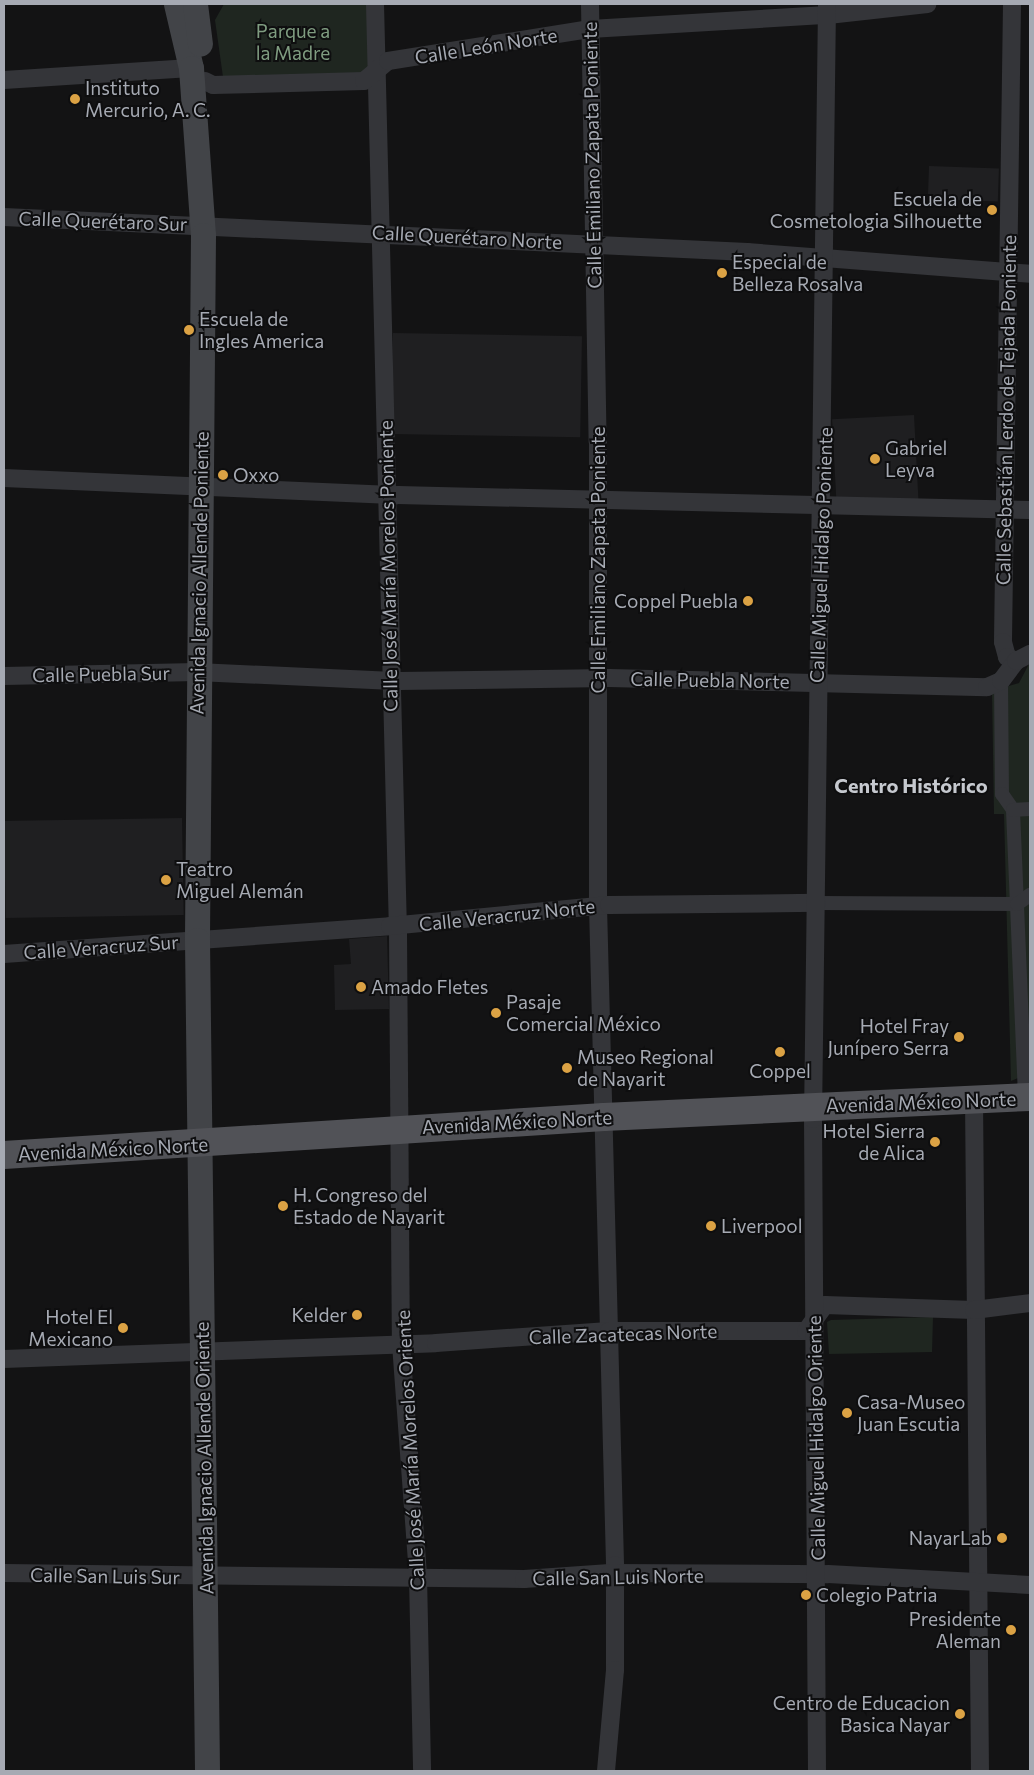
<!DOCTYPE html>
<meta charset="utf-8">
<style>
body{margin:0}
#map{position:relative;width:1034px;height:1775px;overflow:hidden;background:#131314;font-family:Commissioner,sans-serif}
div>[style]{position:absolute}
.built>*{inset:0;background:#1f1f21;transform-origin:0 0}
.green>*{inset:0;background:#1f2620}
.pedestrian>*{height:14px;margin:-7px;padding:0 7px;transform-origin:7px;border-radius:7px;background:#343539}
.minor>*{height:18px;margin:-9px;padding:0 9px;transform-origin:9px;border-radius:9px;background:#343539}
.secondary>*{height:25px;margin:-12.5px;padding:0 12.5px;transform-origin:12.5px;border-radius:12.5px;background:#424448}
.primary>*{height:28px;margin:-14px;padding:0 14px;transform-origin:14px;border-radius:14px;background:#515257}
.dots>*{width:14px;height:14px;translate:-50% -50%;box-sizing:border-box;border:2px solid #0e0e0f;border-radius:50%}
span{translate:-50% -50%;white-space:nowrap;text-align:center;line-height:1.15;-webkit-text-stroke:4px #0e0e0f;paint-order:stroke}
.park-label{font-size:19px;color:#7f9c80}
.street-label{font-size:19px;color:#a6aab3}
.poi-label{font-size:19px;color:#a6aab3}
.left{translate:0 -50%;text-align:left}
.right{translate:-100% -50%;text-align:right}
.neighbourhood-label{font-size:20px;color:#c6c9cf;font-weight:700}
.frame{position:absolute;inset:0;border:5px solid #a6aab3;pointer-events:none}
</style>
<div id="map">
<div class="built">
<i style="left:929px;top:166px;width:70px;height:33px;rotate:2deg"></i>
<i style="left:393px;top:333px;width:189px;height:101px;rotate:1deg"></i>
<i style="left:914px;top:415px;width:86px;height:82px;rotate:87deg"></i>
<i style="left:182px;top:818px;width:97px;height:178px;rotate:89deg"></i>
<i style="clip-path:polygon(387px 936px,389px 1009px,335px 1010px,334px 965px,351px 964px,349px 939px)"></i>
</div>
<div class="green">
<i style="clip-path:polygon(224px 4px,368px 4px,370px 62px,365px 75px,223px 77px,215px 20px)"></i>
<i style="clip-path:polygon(1030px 662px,1030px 1073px,1011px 1081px,1004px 814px,994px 814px,992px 691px,1019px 683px)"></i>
<i style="clip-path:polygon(933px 1317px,932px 1352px,829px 1354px,827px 1322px,831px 1320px)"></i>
</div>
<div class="pedestrian">
<i style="left:1001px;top:681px;width:113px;rotate:89.5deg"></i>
<i style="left:1002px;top:794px;width:19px;rotate:55deg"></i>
<i style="left:1013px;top:810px;width:288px;rotate:87.6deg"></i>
<i style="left:1013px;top:810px;width:17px;rotate:-3deg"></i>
<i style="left:817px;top:903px;width:200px;rotate:0.3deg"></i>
<i style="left:1017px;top:904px;width:16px;rotate:-35deg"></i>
</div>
<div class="minor">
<i style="left:375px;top:4px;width:928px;rotate:88.58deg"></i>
<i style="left:398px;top:932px;width:412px;rotate:89.6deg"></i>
<i style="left:401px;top:1344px;width:233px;rotate:85.8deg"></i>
<i style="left:418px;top:1576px;width:195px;rotate:88.8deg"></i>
<i style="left:590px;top:4px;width:438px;rotate:89deg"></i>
<i style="left:598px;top:442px;width:464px;rotate:90deg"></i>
<i style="left:598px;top:906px;width:659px;rotate:88.52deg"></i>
<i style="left:615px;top:1565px;width:105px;rotate:90deg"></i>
<i style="left:615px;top:1670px;width:101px;rotate:95.1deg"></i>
<i style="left:1012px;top:4px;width:638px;rotate:90.81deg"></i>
<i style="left:1003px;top:642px;width:16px;rotate:75deg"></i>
<i style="left:1007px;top:657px;width:10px;rotate:24deg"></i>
<i style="left:4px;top:80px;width:187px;rotate:-3.7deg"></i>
<i style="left:205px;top:81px;width:9px;rotate:27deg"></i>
<i style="left:213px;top:85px;width:151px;rotate:-1.5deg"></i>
<i style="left:364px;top:81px;width:31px;rotate:-40deg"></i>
<i style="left:388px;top:61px;width:205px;rotate:-9deg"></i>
<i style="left:590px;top:29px;width:238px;rotate:-3.4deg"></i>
<i style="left:828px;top:15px;width:100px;rotate:-6.3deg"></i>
<i style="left:4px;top:217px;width:744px;rotate:2.7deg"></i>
<i style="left:747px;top:252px;width:284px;rotate:4.4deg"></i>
<i style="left:4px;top:478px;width:394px;rotate:2.5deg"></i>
<i style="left:398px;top:495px;width:632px;rotate:1.36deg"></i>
<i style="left:4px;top:676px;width:193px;rotate:-1.2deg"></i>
<i style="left:197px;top:672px;width:202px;rotate:2.6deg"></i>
<i style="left:399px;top:681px;width:210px;rotate:-0.8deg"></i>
<i style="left:609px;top:678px;width:378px;rotate:1.4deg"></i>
<i style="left:987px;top:687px;width:15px;rotate:-23deg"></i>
<i style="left:1001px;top:681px;width:25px;rotate:-53deg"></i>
<i style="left:1016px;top:661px;width:16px;rotate:-27deg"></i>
<i style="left:4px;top:954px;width:387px;rotate:-4.1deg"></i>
<i style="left:390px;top:926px;width:220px;rotate:-5.5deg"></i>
<i style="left:609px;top:905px;width:208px;rotate:-0.6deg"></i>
<i style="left:974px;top:1098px;width:673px;rotate:89.49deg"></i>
<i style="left:4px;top:1359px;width:432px;rotate:-2.1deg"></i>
<i style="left:436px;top:1343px;width:173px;rotate:-4deg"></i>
<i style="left:609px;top:1331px;width:197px"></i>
<i style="left:806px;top:1331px;width:32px;rotate:-54deg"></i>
<i style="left:825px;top:1305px;width:149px;rotate:1.9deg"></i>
<i style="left:974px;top:1310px;width:56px;rotate:-7.1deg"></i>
<i style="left:4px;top:1573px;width:520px;rotate:0.66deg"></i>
<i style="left:524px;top:1579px;width:86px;rotate:-4deg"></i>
<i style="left:610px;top:1573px;width:218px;rotate:0.3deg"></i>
<i style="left:828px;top:1574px;width:202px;rotate:3.1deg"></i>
<i style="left:817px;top:1771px;width:652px;rotate:-90.35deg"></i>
<i style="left:813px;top:1119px;width:1115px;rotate:-89.28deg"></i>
</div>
<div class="secondary">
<i style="left:176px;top:4px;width:66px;rotate:76.8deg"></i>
<i style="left:191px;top:68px;width:167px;rotate:85.9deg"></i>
<i style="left:203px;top:235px;width:705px;rotate:90.49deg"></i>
<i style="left:197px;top:940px;width:831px;rotate:89.31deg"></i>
<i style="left:195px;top:4px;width:40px;rotate:82.9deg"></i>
</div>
<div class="primary">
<i style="left:4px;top:1155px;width:601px;rotate:-3.62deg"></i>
<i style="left:604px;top:1117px;width:426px;rotate:-2.7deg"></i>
</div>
<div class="dots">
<i style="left:75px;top:99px;background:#dba244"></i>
<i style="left:992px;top:210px;background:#dba244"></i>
<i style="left:722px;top:273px;background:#dba244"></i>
<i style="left:189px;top:330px;background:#dba244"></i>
<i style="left:875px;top:459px;background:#dba244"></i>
<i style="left:223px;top:475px;background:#dba244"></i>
<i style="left:748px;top:601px;background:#dba244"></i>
<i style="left:166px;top:880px;background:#dba244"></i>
<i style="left:361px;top:987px;background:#dba244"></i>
<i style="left:496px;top:1013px;background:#dba244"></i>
<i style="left:959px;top:1037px;background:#dba244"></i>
<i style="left:780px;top:1052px;background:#dba244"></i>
<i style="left:567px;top:1068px;background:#dba244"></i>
<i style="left:935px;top:1142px;background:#dba244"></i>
<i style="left:283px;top:1206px;background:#dba244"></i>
<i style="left:711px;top:1226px;background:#dba244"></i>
<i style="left:357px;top:1315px;background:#dba244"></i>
<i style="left:123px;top:1328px;background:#dba244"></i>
<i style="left:847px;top:1413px;background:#dba244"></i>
<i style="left:1002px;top:1538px;background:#dba244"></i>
<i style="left:806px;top:1595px;background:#dba244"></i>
<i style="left:1011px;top:1630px;background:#dba244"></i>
<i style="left:960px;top:1714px;background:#dba244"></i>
</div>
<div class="park-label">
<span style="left:293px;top:42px">Parque a<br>la Madre</span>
</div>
<div class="street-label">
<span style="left:486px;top:46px;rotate:-9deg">Calle León Norte</span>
<span style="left:592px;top:155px;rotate:-91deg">Calle Emiliano Zapata Poniente</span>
<span style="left:103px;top:221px;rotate:2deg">Calle Querétaro Sur</span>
<span style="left:467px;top:237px;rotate:3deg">Calle Querétaro Norte</span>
<span style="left:1006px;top:410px;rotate:-89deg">Calle Sebastián Lerdo de Tejada Poniente</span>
<span style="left:821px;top:555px;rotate:-88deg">Calle Miguel Hidalgo Poniente</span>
<span style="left:598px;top:560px;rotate:-90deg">Calle Emiliano Zapata Poniente</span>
<span style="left:388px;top:566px;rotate:-91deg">Calle José María Morelos Poniente</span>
<span style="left:199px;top:573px;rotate:-89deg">Avenida Ignacio Allende Poniente</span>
<span style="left:101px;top:674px;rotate:-1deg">Calle Puebla Sur</span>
<span style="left:710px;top:680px;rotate:1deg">Calle Puebla Norte</span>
<span style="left:507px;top:915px;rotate:-6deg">Calle Veracruz Norte</span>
<span style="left:101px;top:947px;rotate:-4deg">Calle Veracruz Sur</span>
<span style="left:921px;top:1102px;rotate:-2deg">Avenida México Norte</span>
<span style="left:517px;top:1122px;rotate:-3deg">Avenida México Norte</span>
<span style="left:113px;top:1149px;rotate:-3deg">Avenida México Norte</span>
<span style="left:623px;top:1334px;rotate:-2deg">Calle Zacatecas Norte</span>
<span style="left:816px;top:1438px;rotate:-91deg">Calle Miguel Hidalgo Oriente</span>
<span style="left:410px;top:1450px;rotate:-93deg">Calle José María Morelos Oriente</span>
<span style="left:204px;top:1458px;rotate:-91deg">Avenida Ignacio Allende Oriente</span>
<span style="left:105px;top:1576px;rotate:1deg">Calle San Luis Sur</span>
<span style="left:618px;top:1577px;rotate:-1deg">Calle San Luis Norte</span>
</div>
<div class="poi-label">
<span class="left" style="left:85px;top:99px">Instituto<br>Mercurio, A. C.</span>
<span class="right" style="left:982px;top:210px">Escuela de<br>Cosmetologia Silhouette</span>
<span class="left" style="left:732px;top:273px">Especial de<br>Belleza Rosalva</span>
<span class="left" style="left:199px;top:330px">Escuela de<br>Ingles America</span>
<span class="left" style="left:885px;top:459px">Gabriel<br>Leyva</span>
<span class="left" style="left:233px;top:475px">Oxxo</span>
<span class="right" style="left:738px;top:601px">Coppel Puebla</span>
<span class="left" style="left:176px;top:880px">Teatro<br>Miguel Alemán</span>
<span class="left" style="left:371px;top:987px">Amado Fletes</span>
<span class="left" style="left:506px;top:1013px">Pasaje<br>Comercial México</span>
<span class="right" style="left:949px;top:1037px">Hotel Fray<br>Junípero Serra</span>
<span class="left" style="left:577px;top:1068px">Museo Regional<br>de Nayarit</span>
<span style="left:780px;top:1071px">Coppel</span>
<span class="right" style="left:925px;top:1142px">Hotel Sierra<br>de Alica</span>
<span class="left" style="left:293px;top:1206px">H. Congreso del<br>Estado de Nayarit</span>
<span class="left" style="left:721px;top:1226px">Liverpool</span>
<span class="right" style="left:347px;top:1315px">Kelder</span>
<span class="right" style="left:113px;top:1328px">Hotel El<br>Mexicano</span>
<span class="left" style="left:857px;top:1413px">Casa-Museo<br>Juan Escutia</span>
<span class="right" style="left:992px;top:1538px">NayarLab</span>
<span class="left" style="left:816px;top:1595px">Colegio Patria</span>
<span class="right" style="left:1001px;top:1630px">Presidente<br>Aleman</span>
<span class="right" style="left:950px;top:1714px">Centro de Educacion<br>Basica Nayar</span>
</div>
<div class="neighbourhood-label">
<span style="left:911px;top:785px">Centro Histórico</span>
</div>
<div class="frame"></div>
</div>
